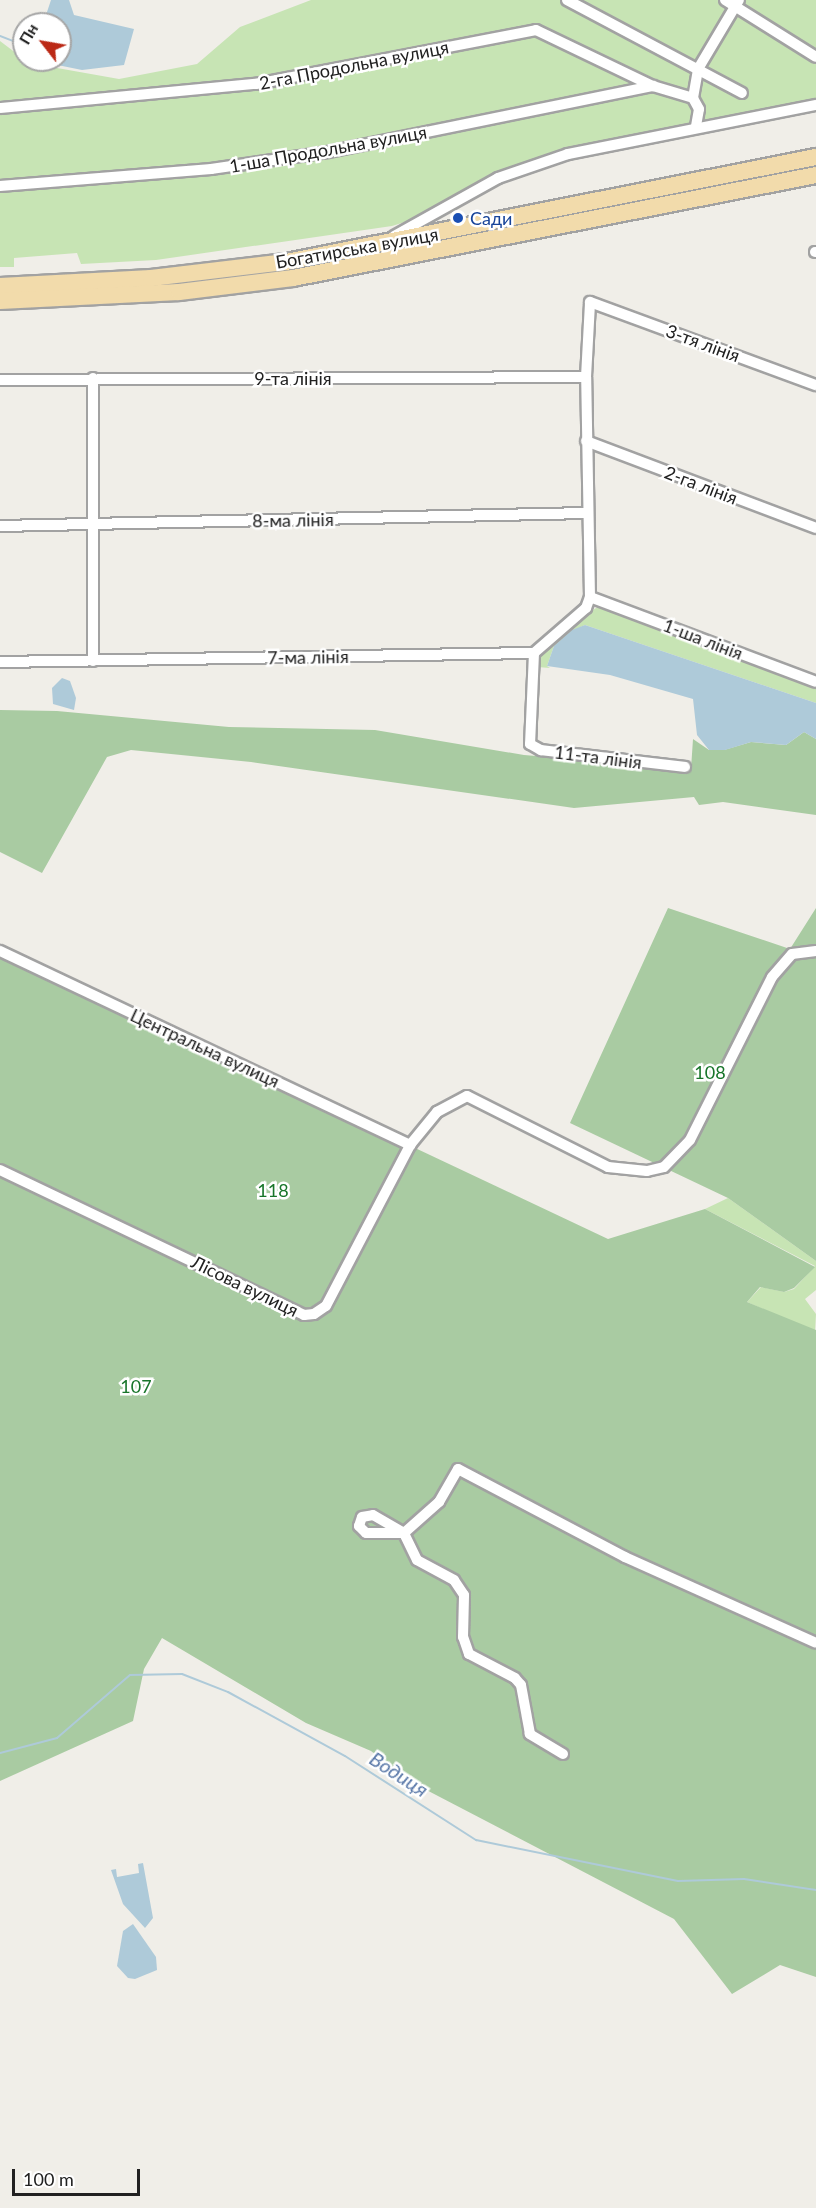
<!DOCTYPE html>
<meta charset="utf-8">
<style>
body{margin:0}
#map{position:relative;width:816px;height:2208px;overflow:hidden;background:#f0eee8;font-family:Lato,sans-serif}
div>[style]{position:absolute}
.grass>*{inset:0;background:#c7e4b4}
.forest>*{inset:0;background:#a9cba2}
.water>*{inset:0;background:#aecad9}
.stream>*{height:2px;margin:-1px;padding:0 1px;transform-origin:1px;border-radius:1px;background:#aecad9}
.roads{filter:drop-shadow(2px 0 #a2a2a2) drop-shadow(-2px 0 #a2a2a2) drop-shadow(0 2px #a2a2a2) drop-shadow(0 -2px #a2a2a2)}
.minor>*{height:10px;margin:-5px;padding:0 5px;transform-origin:5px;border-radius:5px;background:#fff}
.primary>*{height:16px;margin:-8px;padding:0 8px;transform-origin:8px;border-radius:8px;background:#f2dbab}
.dots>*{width:16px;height:16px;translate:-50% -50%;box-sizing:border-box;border:3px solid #fff;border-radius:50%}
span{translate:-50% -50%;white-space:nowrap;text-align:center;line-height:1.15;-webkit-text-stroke:5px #fff;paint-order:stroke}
.street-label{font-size:18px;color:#212121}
.transit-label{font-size:18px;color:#164399}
.left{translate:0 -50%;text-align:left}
.park-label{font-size:18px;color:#18752a}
.water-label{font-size:20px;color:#5776a7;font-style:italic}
.north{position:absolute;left:12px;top:12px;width:60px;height:60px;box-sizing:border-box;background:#fff;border:2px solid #a6a6a6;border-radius:50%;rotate:301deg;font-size:16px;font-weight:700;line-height:24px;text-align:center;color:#212121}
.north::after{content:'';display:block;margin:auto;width:21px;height:27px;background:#bb2916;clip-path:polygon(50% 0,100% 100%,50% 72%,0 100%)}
.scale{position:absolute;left:12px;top:2169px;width:128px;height:27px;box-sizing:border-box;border:3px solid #212121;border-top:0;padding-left:8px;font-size:18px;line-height:21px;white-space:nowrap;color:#212121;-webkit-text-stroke:4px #fff;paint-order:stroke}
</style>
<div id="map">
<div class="grass">
<i style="clip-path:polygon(311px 0,816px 0,816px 100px,557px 152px,508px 171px,421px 217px,392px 226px,156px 260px,81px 264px,77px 253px,14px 258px,14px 267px,0 267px,0 41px,29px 63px,119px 79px,197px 64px,240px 27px)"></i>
<i style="clip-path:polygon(602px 604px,816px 685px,816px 703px,585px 625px,572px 631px,554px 646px,547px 666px,550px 668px,537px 667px,538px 656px,553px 637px)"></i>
<i style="clip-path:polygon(728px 1198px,816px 1261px,816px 1290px,805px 1299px,816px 1314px,815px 1332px,747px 1302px,761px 1287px,784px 1292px,794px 1289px,815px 1266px,705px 1209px)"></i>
</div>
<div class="forest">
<i style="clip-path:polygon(0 710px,57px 711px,229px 727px,375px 730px,524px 755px,691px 769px,693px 739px,709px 750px,724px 750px,751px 742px,786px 745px,804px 732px,816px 739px,816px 815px,723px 802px,699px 805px,694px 797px,574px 808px,251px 762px,131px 750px,107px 757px,42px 873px,0 852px)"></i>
<i style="clip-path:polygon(668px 908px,790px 949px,816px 908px,816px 1261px,728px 1198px,570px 1123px)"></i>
<i style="clip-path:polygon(0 957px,19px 961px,608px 1239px,705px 1209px,815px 1267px,794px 1288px,784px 1292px,760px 1287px,747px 1302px,816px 1330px,816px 1977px,780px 1965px,732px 1994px,674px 1919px,413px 1783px,371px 1751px,306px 1723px,162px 1638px,144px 1669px,133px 1721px,0 1781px)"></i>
</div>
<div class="water">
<i style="clip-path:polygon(51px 0,69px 0,74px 15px,134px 29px,124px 65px,82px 70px,33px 60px,60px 60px,60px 24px,43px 24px)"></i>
<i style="clip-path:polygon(585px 625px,816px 703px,816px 739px,804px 732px,786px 745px,751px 742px,725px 750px,709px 750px,697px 735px,693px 699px,610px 675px,547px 666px,554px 646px,572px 630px)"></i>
<i style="clip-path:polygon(62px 678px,70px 681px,76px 698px,74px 710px,53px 704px,52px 688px)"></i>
<i style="clip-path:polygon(143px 1863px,153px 1918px,145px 1928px,123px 1904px,111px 1870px,116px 1869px,117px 1877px,139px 1873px,138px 1864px)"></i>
<i style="clip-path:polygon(133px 1924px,156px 1957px,157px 1970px,135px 1979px,128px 1978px,117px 1966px,123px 1931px)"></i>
</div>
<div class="stream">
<i style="left:0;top:36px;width:26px;rotate:21deg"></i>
<i style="left:0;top:1753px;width:59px;rotate:-14.7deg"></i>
<i style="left:57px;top:1738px;width:96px;rotate:-40.8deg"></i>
<i style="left:130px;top:1675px;width:52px;rotate:-1.1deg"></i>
<i style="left:182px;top:1674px;width:49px;rotate:21.4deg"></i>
<i style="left:228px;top:1692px;width:133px;rotate:28.7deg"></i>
<i style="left:345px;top:1756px;width:156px;rotate:32.7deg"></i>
<i style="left:476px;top:1840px;width:206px;rotate:11.5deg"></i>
<i style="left:678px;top:1881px;width:66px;rotate:-1.7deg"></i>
<i style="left:744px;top:1879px;width:73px;rotate:8.7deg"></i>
</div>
<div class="roads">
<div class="minor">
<i style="left:567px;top:0;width:198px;rotate:28deg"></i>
<i style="left:725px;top:0;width:107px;rotate:32.1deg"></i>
<i style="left:0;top:108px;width:257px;rotate:-5.4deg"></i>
<i style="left:256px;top:84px;width:285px;rotate:-10.9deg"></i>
<i style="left:536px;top:30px;width:130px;rotate:25.6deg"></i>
<i style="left:653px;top:86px;width:42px;rotate:16.7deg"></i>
<i style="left:696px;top:126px;width:17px;rotate:-80deg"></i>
<i style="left:699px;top:109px;width:13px;rotate:-119deg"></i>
<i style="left:693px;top:98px;width:29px;rotate:-80deg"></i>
<i style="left:698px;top:69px;width:80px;rotate:-59.3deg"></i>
<i style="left:0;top:186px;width:212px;rotate:-4.6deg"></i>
<i style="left:211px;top:169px;width:118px;rotate:-8.3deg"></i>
<i style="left:328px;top:152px;width:332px;rotate:-11.5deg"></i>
<i style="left:394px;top:236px;width:119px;rotate:-29.1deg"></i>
<i style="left:498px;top:178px;width:74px;rotate:-18.9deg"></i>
<i style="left:568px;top:154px;width:253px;rotate:-11.2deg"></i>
<i style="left:815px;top:252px;width:1px"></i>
<i style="left:93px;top:378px;width:283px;rotate:90deg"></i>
<i style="left:0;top:380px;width:586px;rotate:-0.29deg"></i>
<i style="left:586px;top:441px;width:246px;rotate:20.7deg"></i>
<i style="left:0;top:526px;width:587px;rotate:-1.27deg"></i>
<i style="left:590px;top:597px;width:241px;rotate:20.6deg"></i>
<i style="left:534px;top:653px;width:91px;rotate:92.5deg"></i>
<i style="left:530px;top:744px;width:13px;rotate:29deg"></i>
<i style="left:541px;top:750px;width:145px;rotate:6.7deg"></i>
<i style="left:0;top:662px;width:534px;rotate:-0.97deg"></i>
<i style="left:534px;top:653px;width:69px;rotate:-40.9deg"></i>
<i style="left:586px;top:608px;width:12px;rotate:-70deg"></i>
<i style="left:590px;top:597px;width:220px;rotate:-91deg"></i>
<i style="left:586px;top:377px;width:75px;rotate:-86.9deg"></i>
<i style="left:590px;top:302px;width:241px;rotate:20.2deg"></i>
<i style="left:0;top:951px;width:454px;rotate:25.3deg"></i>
<i style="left:0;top:1170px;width:337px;rotate:25.5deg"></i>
<i style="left:304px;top:1315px;width:10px;rotate:-6deg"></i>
<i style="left:314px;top:1314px;width:14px;rotate:-34deg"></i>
<i style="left:326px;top:1306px;width:182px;rotate:-62.4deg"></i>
<i style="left:410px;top:1145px;width:43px;rotate:-50.7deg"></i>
<i style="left:437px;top:1112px;width:34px;rotate:-28deg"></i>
<i style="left:467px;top:1096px;width:158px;rotate:26.7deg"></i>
<i style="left:608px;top:1167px;width:39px;rotate:6deg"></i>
<i style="left:647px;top:1171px;width:17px;rotate:-13deg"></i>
<i style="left:664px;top:1167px;width:37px;rotate:-46deg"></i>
<i style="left:690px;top:1140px;width:182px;rotate:-63.3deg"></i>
<i style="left:772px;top:977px;width:30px;rotate:-49deg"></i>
<i style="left:792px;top:954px;width:24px;rotate:-7deg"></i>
<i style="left:563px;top:1754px;width:39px;rotate:-149deg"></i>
<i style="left:530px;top:1734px;width:50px;rotate:-100.4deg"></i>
<i style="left:521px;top:1685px;width:9px;rotate:-131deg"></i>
<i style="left:515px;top:1678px;width:52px;rotate:-152.4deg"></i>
<i style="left:469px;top:1654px;width:18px;rotate:-109deg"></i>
<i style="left:463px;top:1637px;width:42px;rotate:-88.6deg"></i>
<i style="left:464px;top:1595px;width:18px;rotate:-124deg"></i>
<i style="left:454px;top:1580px;width:42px;rotate:-151.6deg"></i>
<i style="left:417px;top:1560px;width:30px;rotate:-116deg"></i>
<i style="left:404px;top:1533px;width:38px;rotate:180deg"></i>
<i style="left:366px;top:1533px;width:10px;rotate:-135deg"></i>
<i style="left:359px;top:1526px;width:9px;rotate:-72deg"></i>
<i style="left:362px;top:1517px;width:11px;rotate:-10deg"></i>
<i style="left:373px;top:1515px;width:36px;rotate:30deg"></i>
<i style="left:404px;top:1533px;width:47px;rotate:-41.5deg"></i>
<i style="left:439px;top:1502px;width:38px;rotate:-60deg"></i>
<i style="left:458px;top:1469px;width:189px;rotate:27.8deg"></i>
<i style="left:625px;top:1557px;width:209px;rotate:24.2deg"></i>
</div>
<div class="primary">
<i style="left:0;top:286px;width:151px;rotate:-3deg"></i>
<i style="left:151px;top:278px;width:136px;rotate:-6.8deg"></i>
<i style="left:286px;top:262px;width:540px;rotate:-11.21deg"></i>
<i style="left:0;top:301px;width:179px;rotate:-2.9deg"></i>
<i style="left:179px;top:292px;width:115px;rotate:-7deg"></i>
<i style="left:293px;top:278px;width:533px;rotate:-11.14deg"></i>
</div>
</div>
<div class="dots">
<i style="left:458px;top:218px;background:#1a4fb4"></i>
</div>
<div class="street-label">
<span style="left:354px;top:65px;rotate:-11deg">2-га Продольна вулиця</span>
<span style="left:328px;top:149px;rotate:-10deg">1-ша Продольна вулиця</span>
<span style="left:357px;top:248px;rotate:-10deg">Богатирська вулиця</span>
<span style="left:703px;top:343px;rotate:20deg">3-тя лінія</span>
<span style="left:293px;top:378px">9-та лінія</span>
<span style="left:701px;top:485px;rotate:21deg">2-га лінія</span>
<span style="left:293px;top:520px;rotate:-1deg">8-ма лінія</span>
<span style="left:703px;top:639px;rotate:21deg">1-ша лінія</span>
<span style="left:308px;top:657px;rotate:-1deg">7-ма лінія</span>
<span style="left:598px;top:757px;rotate:7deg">11-та лінія</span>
<span style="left:205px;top:1048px;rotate:25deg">Центральна вулиця</span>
<span style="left:245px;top:1286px;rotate:26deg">Лісова вулиця</span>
</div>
<div class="transit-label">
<span class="left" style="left:470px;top:218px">Сади</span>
</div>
<div class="park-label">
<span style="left:710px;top:1072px">108</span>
<span style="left:273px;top:1190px">118</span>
<span style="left:136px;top:1386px">107</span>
</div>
<div class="water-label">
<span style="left:399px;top:1774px;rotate:33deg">Водиця</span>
</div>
<div class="north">Пн</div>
<div class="scale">100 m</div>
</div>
